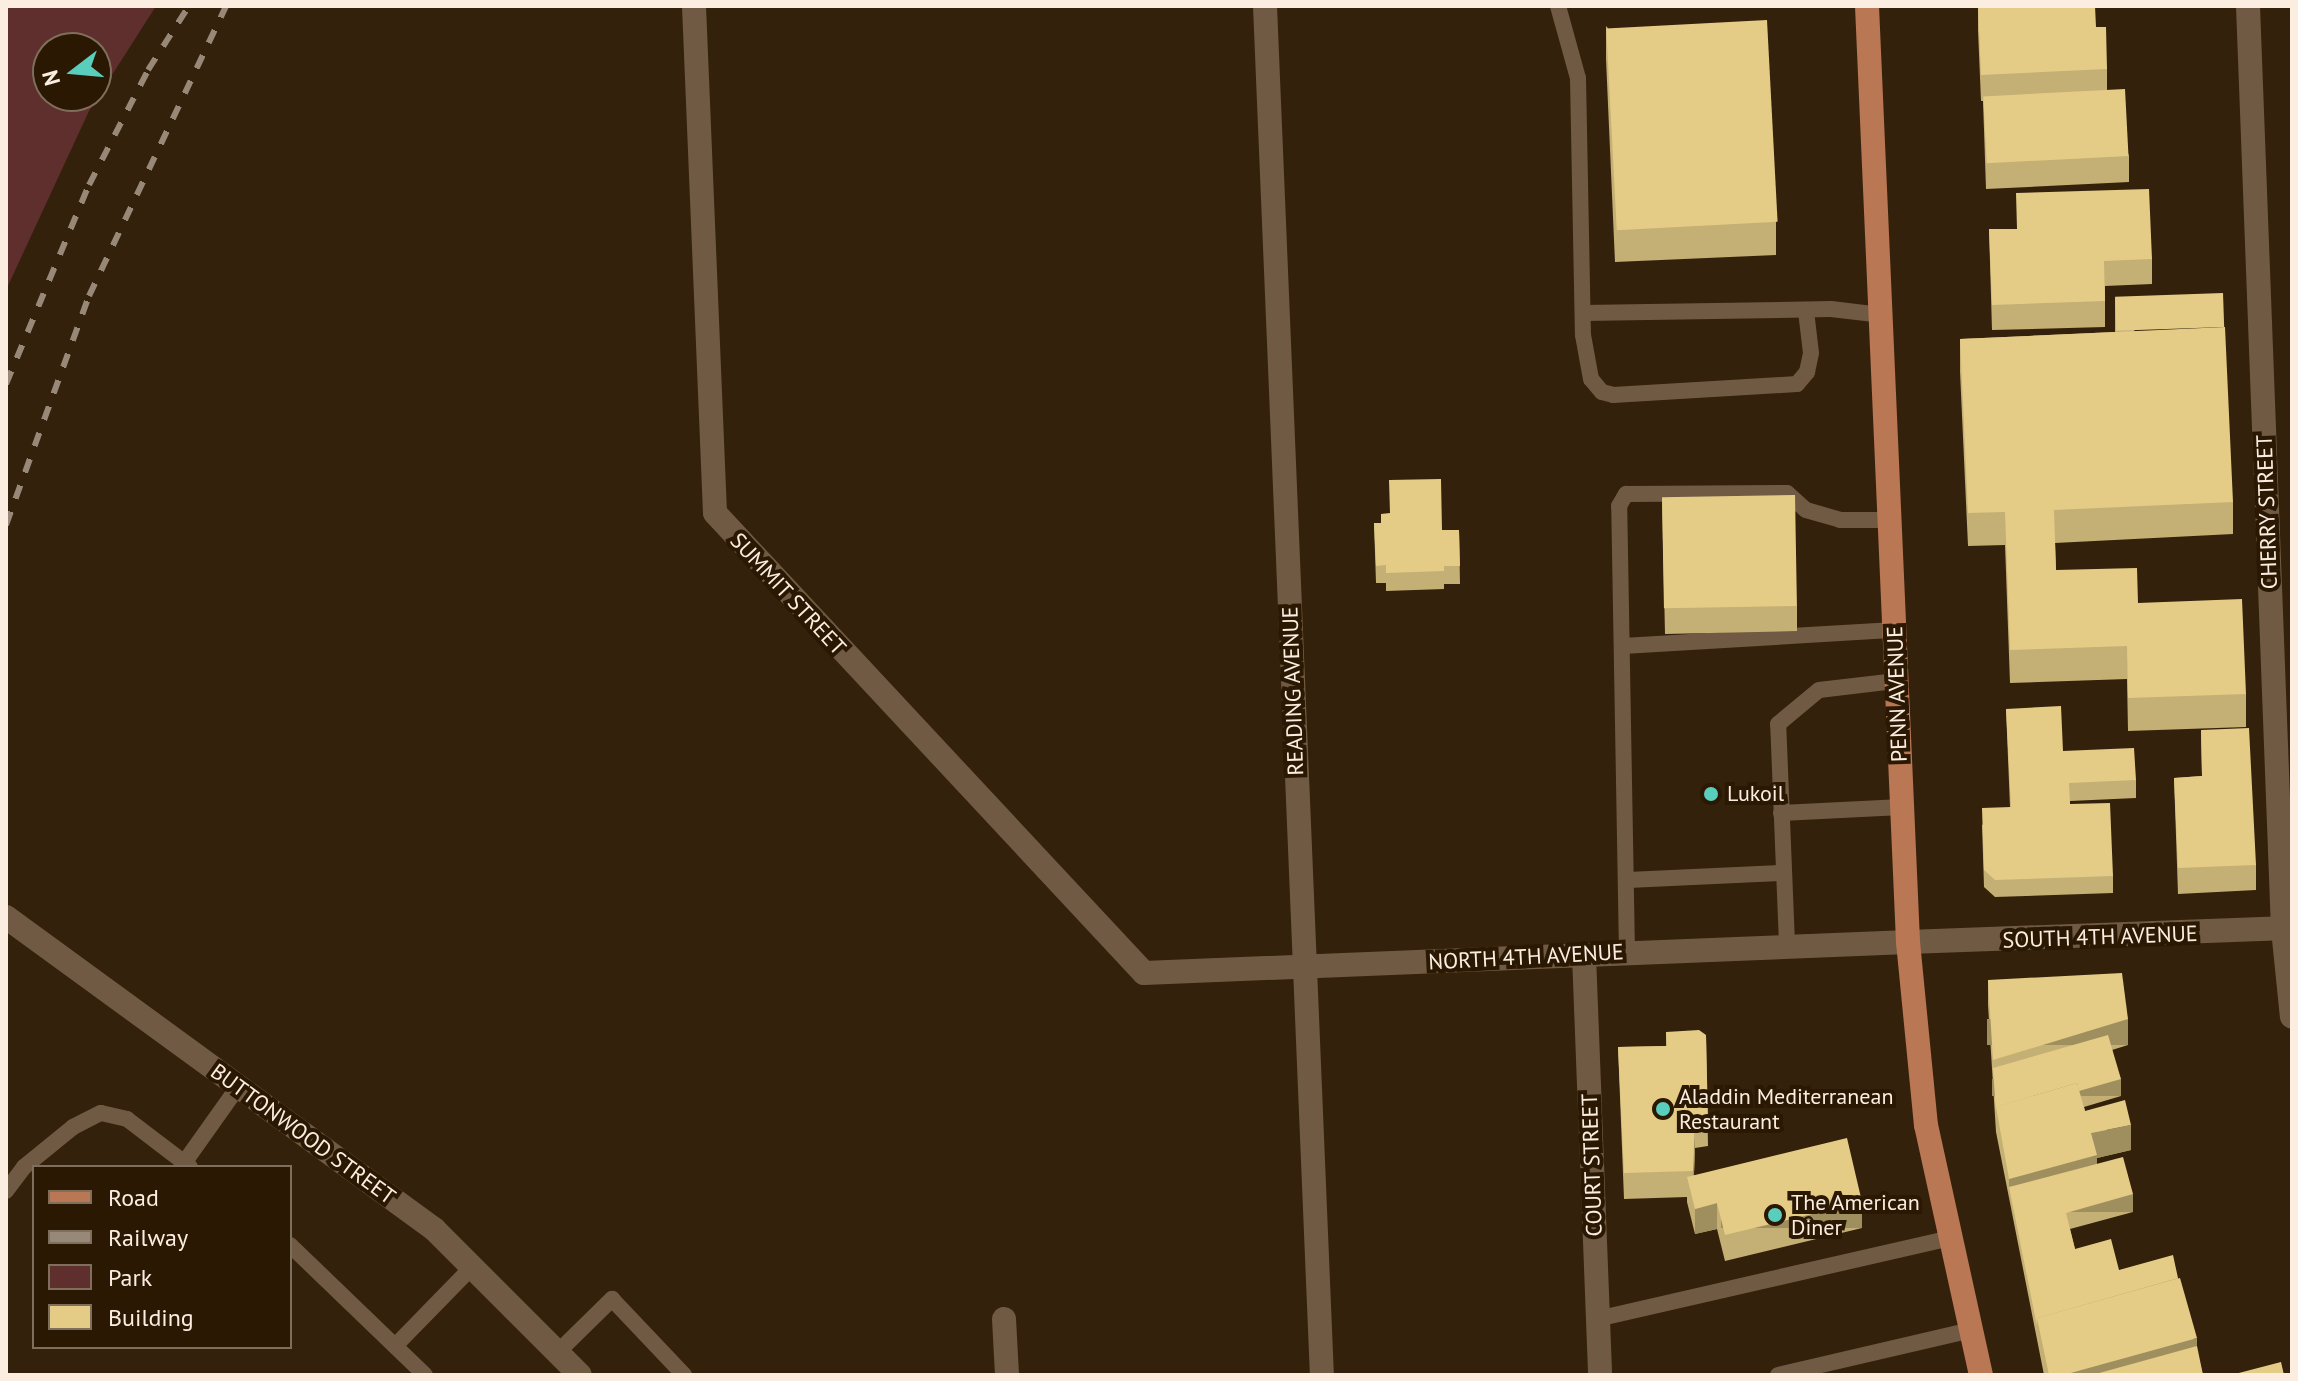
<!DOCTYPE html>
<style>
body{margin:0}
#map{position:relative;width:2298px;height:1381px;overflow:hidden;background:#34210b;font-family:"PT Sans",sans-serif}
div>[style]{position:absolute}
.green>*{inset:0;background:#5f2f2e}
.lane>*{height:16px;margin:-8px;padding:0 8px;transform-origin:8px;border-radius:8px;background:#705a43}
.street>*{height:24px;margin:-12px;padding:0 12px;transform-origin:12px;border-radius:12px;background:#705a43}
.secondary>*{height:24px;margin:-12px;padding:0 12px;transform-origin:12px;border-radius:12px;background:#705a43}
.primary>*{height:24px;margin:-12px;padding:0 12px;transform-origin:12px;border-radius:12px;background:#b97754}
.rail>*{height:6px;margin-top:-3px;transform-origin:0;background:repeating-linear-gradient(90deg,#988877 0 14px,transparent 0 28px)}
.wall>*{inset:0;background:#c4af74}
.shaded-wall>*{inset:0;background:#a08f5e;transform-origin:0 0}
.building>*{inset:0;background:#e4cc87;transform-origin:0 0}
.dots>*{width:22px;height:22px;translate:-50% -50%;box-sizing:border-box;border:4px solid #2a1803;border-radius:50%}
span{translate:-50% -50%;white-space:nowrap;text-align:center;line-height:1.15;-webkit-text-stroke:8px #2a1803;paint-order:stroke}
.street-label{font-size:22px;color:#fbeee1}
.poi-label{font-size:22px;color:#fbeee1}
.left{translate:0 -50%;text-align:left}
.frame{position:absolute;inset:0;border:8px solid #fbeee1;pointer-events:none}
.legend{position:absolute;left:32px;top:1165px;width:260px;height:184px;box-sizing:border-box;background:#2a1803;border:2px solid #7e6e5c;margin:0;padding:10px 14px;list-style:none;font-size:24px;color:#fbeee1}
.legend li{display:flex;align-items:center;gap:16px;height:40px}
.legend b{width:40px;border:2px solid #7e6e5c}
.north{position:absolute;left:32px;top:32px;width:80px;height:80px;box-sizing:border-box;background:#2a1803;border:2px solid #7e6e5c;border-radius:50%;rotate:254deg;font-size:22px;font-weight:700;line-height:32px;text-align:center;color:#fbeee1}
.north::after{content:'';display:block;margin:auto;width:28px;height:36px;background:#5acebd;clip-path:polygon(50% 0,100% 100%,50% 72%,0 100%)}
</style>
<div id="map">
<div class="green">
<i style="clip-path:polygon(evenodd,6px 6px,156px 6px,89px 111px,6px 290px,6px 6px,48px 48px,96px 48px,96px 96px,48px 96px,48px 48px)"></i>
</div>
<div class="lane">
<i style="left:1558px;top:6px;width:75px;rotate:74.5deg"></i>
<i style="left:1578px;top:78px;width:257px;rotate:88.9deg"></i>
<i style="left:1583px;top:335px;width:45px;rotate:79.7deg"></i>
<i style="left:1591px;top:379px;width:17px;rotate:50deg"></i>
<i style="left:1602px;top:392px;width:11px;rotate:15deg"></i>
<i style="left:1613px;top:395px;width:184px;rotate:-3.4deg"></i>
<i style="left:1797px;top:384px;width:16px;rotate:-50deg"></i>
<i style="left:1807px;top:372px;width:19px;rotate:-78deg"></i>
<i style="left:1811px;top:353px;width:42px;rotate:-96.8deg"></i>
<i style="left:1583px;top:313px;width:248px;rotate:-0.9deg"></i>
<i style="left:1831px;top:309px;width:50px;rotate:6.8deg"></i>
<i style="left:1623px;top:646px;width:272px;rotate:-3.4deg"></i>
<i style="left:1781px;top:813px;width:121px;rotate:-2.8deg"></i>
<i style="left:1628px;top:880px;width:156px;rotate:-2.6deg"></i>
<i style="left:1787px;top:944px;width:220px;rotate:-92.3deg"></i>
<i style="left:1778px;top:724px;width:53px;rotate:-39.7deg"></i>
<i style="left:1819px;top:690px;width:78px;rotate:-6.7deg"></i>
<i style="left:1627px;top:953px;width:447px;rotate:-91deg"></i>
<i style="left:1619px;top:506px;width:14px;rotate:-60deg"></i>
<i style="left:1626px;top:494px;width:161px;rotate:-0.4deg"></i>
<i style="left:1787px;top:493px;width:25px;rotate:42deg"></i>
<i style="left:1806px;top:510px;width:35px;rotate:16deg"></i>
<i style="left:1840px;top:520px;width:50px"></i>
<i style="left:184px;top:1163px;width:93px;rotate:-54.6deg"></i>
<i style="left:6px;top:1191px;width:30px;rotate:-53deg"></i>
<i style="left:24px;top:1167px;width:63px;rotate:-39.2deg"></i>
<i style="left:73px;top:1127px;width:31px;rotate:-27deg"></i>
<i style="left:101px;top:1113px;width:27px;rotate:13deg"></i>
<i style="left:127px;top:1119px;width:79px;rotate:37.3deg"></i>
<i style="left:290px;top:1245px;width:187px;rotate:43.9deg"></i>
<i style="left:1597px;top:1319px;width:363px;rotate:-12.9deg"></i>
<i style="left:395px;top:1346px;width:113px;rotate:-45.7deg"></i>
<i style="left:558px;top:1352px;width:76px;rotate:-44.5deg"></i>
<i style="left:612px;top:1299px;width:105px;rotate:46.5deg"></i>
<i style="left:1778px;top:1375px;width:198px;rotate:-13.1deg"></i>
</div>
<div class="street">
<i style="left:694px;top:6px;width:507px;rotate:87.63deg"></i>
<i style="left:715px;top:513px;width:629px;rotate:47deg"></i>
<i style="left:1144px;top:973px;width:765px;rotate:-2.32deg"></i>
<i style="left:1265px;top:6px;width:1370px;rotate:87.62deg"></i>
<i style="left:2248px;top:6px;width:924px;rotate:87.83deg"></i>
<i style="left:2283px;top:929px;width:88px;rotate:84.2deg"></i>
<i style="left:1584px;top:955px;width:420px;rotate:87.8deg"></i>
<i style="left:1004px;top:1319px;width:56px;rotate:86.9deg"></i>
</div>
<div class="secondary">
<i style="left:6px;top:917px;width:530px;rotate:36.09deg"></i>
<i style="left:434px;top:1229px;width:206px;rotate:45deg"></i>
<i style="left:1908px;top:942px;width:384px;rotate:-2.1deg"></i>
</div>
<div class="primary">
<i style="left:1867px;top:6px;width:937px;rotate:87.49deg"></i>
<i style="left:1908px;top:942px;width:184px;rotate:84.4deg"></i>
<i style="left:1926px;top:1125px;width:256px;rotate:77.6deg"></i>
</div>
<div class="rail">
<i style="left:6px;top:384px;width:216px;rotate:-67.4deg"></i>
<i style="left:89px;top:185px;width:129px;rotate:-62.8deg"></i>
<i style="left:148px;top:70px;width:76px;rotate:-57.4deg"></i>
<i style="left:6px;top:525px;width:244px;rotate:-70.1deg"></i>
<i style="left:89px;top:296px;width:321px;rotate:-64.7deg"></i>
</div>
<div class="wall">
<i style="clip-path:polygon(1978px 6px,2096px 27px,2107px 69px,2107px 90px,2129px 156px,2129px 182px,1986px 189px,1983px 101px,1981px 101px,1978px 30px)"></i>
<i style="clip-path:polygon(1606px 26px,1776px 222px,1776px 255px,1615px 262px,1606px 59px)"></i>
<i style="clip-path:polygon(1989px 229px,2016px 229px,2152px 259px,2152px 284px,2105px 286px,2105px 327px,1992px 330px)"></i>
<i style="clip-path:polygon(2115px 297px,2233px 502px,2233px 534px,2055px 543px,2056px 570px,2138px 603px,2246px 694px,2246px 727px,2128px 731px,2127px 679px,2010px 683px,2005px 545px,1968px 546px,1960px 372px,1960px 339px,2115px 332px)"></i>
<i style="clip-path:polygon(1662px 498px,1797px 606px,1797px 631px,1665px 634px)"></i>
<i style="clip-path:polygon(1374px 523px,1442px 530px,1459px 530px,1460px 584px,1444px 584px,1444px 589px,1386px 591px,1386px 583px,1376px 583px)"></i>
<i style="clip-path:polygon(2006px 709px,2063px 751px,2136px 780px,2136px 798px,2070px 801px,2070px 804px,2113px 876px,2113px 893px,1995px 897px,1984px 887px,1982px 825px,2010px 807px)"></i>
<i style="clip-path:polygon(2201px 730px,2256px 865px,2256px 890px,2178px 894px,2174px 778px,2202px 776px)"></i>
<i style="clip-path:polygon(1988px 980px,2128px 1045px,2112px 1050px,2121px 1096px,2084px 1107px,2085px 1111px,2131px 1150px,2097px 1158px,2097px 1164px,2133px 1212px,2070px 1229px,2075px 1249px,2119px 1270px,2178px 1278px,2203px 1375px,2044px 1375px,1996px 1132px,1988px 1005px)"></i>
<i style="clip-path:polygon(1666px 1032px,1706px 1035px,1708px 1146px,1695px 1148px,1694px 1175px,1862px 1228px,1725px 1261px,1717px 1229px,1695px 1234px,1687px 1202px,1687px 1197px,1624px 1199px,1618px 1047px,1666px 1046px)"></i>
</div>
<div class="shaded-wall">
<i style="left:2128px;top:1019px;width:26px;height:141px;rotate:90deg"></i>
<i style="left:2121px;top:1079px;width:17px;height:129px;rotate:90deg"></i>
<i style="clip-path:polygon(1695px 1122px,1695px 1148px,1693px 1196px,1693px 1171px)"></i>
<i style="clip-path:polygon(2131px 1125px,2131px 1150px,2097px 1158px,2097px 1181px,2009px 1187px,2009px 1179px,2091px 1133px)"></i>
<i style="left:2133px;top:1194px;width:18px;height:70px;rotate:90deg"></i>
<i style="left:1862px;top:1202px;width:26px;height:141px;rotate:90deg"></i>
<i style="clip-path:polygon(1717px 1203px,1717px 1229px,1695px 1234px,1695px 1209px)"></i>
<i style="clip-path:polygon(2197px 1338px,2197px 1364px,2156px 1375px,2063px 1375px)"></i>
</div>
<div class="building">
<i style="clip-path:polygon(1978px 6px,2095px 6px,2096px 27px,2106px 27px,2107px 69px,1981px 75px)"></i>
<i style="left:1767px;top:20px;width:202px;height:161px;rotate:87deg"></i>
<i style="left:2125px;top:89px;width:67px;height:142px;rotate:87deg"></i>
<i style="clip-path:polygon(2149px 189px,2152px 259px,2104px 261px,2105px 301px,1992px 305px,1989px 229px,2017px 229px,2016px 193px)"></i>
<i style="left:2223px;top:293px;width:34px;height:108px;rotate:88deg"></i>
<i style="clip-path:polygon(2225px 327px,2233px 502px,2054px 510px,2056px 570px,2137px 568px,2138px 603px,2242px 599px,2246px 694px,2128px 698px,2127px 646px,2010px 650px,2005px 512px,1968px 513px,1960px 339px)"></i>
<i style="clip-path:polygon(1441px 479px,1442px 530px,1459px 530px,1460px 566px,1444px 566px,1444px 571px,1386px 573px,1386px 565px,1376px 566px,1374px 523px,1381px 523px,1381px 514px,1390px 513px,1389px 480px)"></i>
<i style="left:1795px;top:495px;width:111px;height:133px;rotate:89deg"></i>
<i style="clip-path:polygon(2061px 706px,2063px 751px,2134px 748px,2136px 780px,2069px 783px,2070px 804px,2110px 803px,2113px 876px,1995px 880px,1984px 870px,1982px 808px,2011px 807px,2006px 709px)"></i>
<i style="clip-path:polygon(2249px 728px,2256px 865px,2178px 868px,2174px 778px,2202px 776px,2201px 730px)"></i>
<i style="clip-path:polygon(2122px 973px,2128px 1019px,1993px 1060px,1988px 980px)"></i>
<i style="clip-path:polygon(1699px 1030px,1706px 1035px,1708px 1121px,1695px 1122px,1693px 1171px,1624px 1173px,1618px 1047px,1667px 1046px,1666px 1032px)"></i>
<i style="clip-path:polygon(2108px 1035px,2121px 1079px,2079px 1091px,2077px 1083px,1996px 1107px,1996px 1114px,1993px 1068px)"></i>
<i style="clip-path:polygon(2077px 1083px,2085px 1111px,2125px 1100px,2131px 1125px,2091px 1133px,2097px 1155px,2009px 1179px,1996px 1107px)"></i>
<i style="clip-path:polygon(1847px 1138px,1862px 1202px,1725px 1235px,1717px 1203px,1695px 1209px,1687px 1177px)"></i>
<i style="clip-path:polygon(2123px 1157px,2133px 1194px,2066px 1213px,2075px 1249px,2111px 1239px,2119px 1270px,2173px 1255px,2178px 1278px,2037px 1318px,2037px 1326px,2009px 1187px)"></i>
<i style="clip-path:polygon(2180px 1278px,2197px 1338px,2063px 1375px,2049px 1375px,2037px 1318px)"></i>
<i style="clip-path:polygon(2197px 1346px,2203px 1375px,2092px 1375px)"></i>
<i style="clip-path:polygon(2281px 1362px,2284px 1375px,2231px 1375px)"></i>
</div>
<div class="dots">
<i style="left:1711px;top:794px;background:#5acebd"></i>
<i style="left:1663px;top:1109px;background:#5acebd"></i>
<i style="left:1775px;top:1215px;background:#5acebd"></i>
</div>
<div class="street-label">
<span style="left:2267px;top:512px;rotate:-92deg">CHERRY STREET</span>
<span style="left:788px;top:594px;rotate:47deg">SUMMIT STREET</span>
<span style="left:1293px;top:691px;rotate:-92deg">READING AVENUE</span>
<span style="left:1897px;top:694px;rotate:-92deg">PENN AVENUE</span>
<span style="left:2100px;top:937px;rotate:-2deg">SOUTH 4TH AVENUE</span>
<span style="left:1526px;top:957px;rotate:-3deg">NORTH 4TH AVENUE</span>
<span style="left:303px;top:1134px;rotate:36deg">BUTTONWOOD STREET</span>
<span style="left:1592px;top:1165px;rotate:-92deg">COURT STREET</span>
</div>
<div class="poi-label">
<span class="left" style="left:1727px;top:794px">Lukoil</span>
<span class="left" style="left:1679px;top:1109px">Aladdin Mediterranean<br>Restaurant</span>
<span class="left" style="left:1791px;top:1215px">The American<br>Diner</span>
</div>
<div class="frame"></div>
<ul class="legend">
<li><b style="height:10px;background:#b97754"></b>Road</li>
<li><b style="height:10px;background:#988877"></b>Railway</li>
<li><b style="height:22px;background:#5f2f2e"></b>Park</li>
<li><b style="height:22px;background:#e4cc87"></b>Building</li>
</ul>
<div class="north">N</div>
</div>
